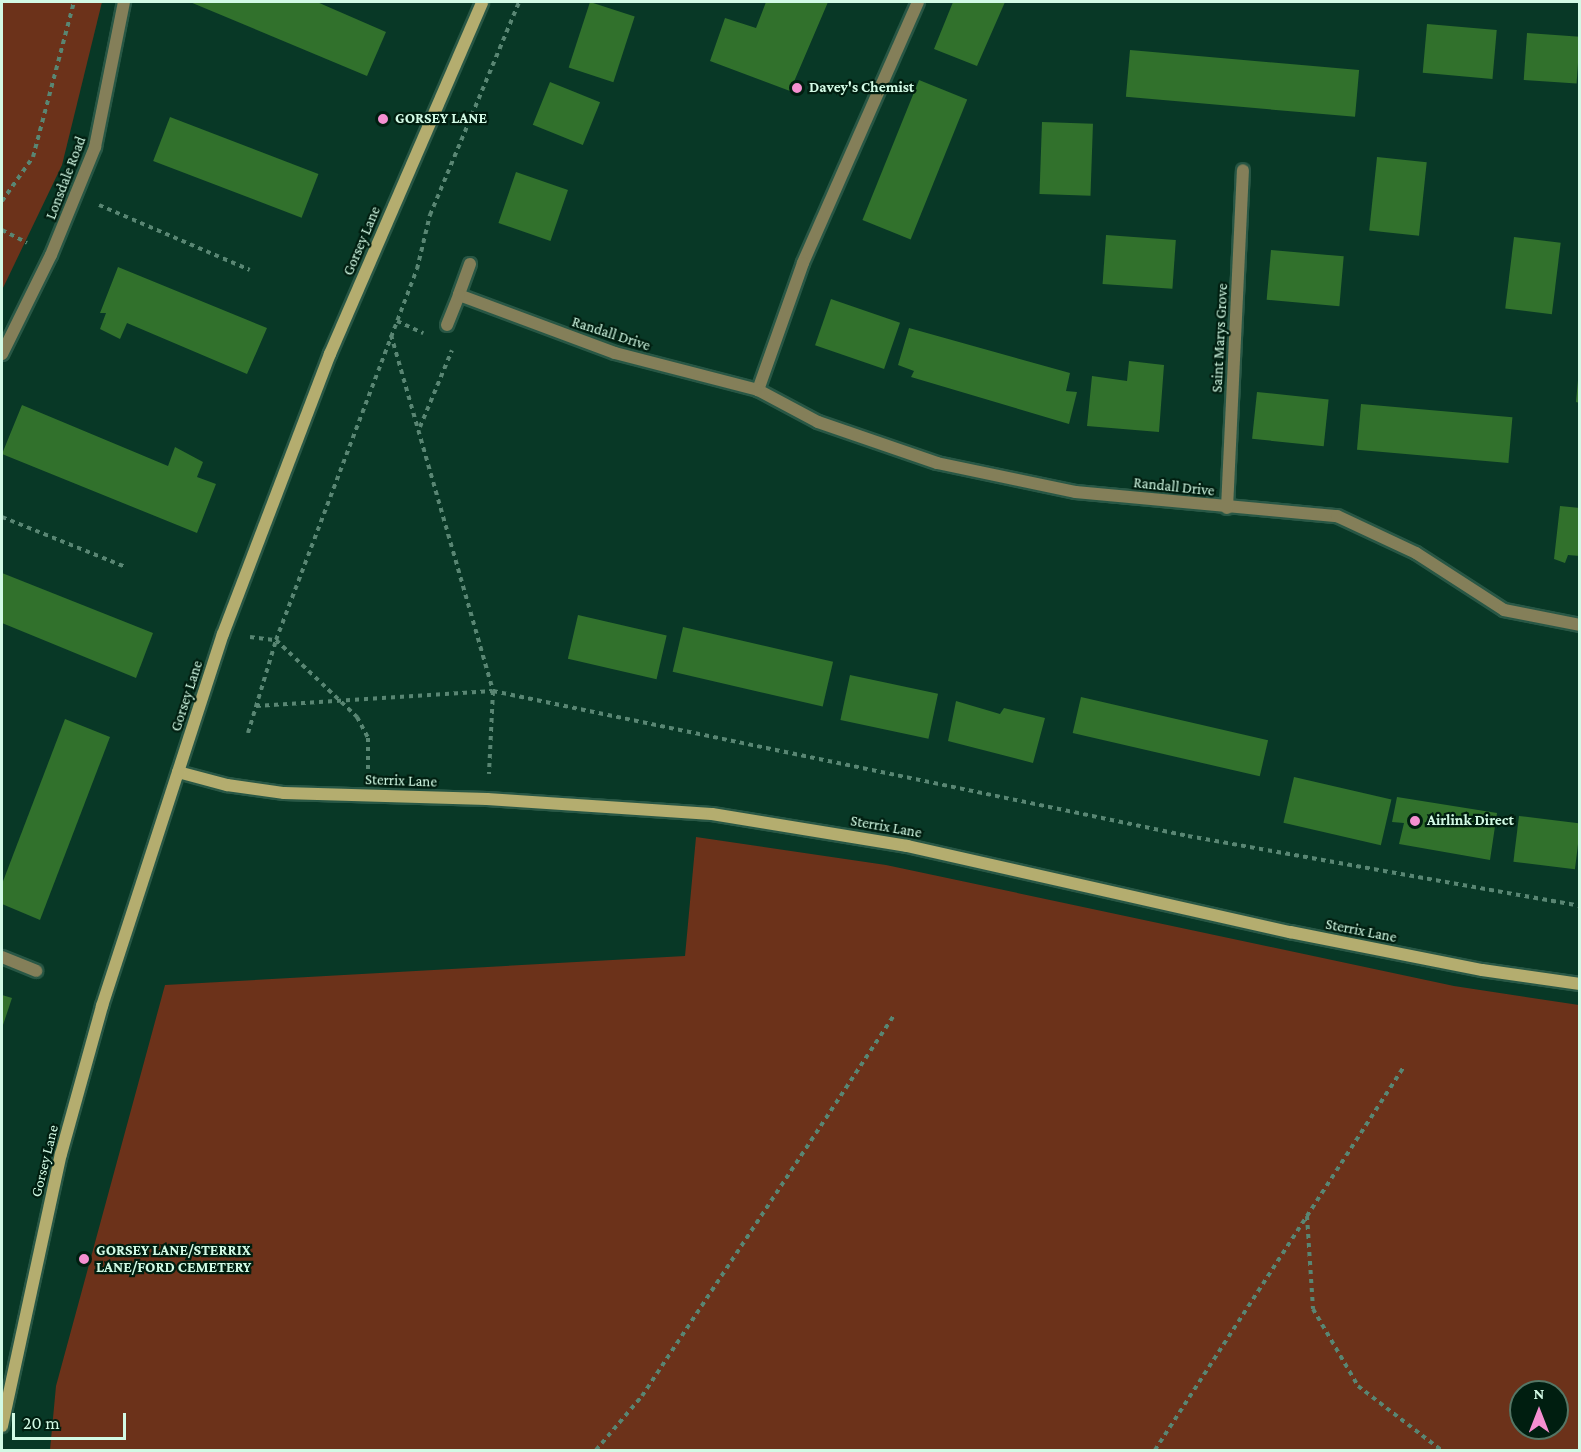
<!DOCTYPE html>
<style>
body{margin:0}
#map{position:relative;width:1581px;height:1452px;overflow:hidden;background:#083826;font-family:"Crimson Pro",serif}
div>[style]{position:absolute}
.green>*{inset:0;background:#6c321a}
.building>*{inset:0;background:#31712c;transform-origin:0 0}
.path>*{height:4px;margin-top:-2px;transform-origin:0;background:repeating-linear-gradient(90deg,#598673 0 4.5px,transparent 0 9px)}
.roads{filter:drop-shadow(2px 0 #285745) drop-shadow(-2px 0 #285745) drop-shadow(0 2px #285745) drop-shadow(0 -2px #285745)}
.street>*{height:12px;margin:-6px;padding:0 6px;transform-origin:6px;border-radius:6px;background:#847f59}
.secondary>*{height:12px;margin:-6px;padding:0 6px;transform-origin:6px;border-radius:6px;background:#b4ad6f}
.dots>*{width:16px;height:16px;translate:-50% -50%;box-sizing:border-box;border:3px solid #001e10;border-radius:50%}
span{translate:-50% -50%;white-space:nowrap;text-align:center;line-height:1.15;-webkit-text-stroke:4.5px #001e10;paint-order:stroke}
.poi-label{font-size:15px;color:#d2fae5;font-weight:700}
.left{translate:0 -50%;text-align:left}
.street-label{font-size:15px;color:#d2fae5}
.frame{position:absolute;inset:0;border:3px solid #d2fae5;pointer-events:none}
.north{position:absolute;left:1509px;top:1380px;width:60px;height:60px;box-sizing:border-box;background:#001e10;border:2px solid #547665;border-radius:50%;rotate:0deg;font-size:16px;font-weight:700;line-height:24px;text-align:center;color:#d2fae5}
.north::after{content:'';display:block;margin:auto;width:21px;height:27px;background:#f590d1;clip-path:polygon(50% 0,100% 100%,50% 72%,0 100%)}
.scale{position:absolute;left:12px;top:1413px;width:114px;height:27px;box-sizing:border-box;border:3px solid #d2fae5;border-top:0;padding-left:8px;font-size:18px;line-height:21px;white-space:nowrap;color:#d2fae5;-webkit-text-stroke:4px #001e10;paint-order:stroke}
</style>
<div id="map">
<div class="green">
<i style="clip-path:polygon(2px 2px,102px 2px,62px 165px,2px 290px)"></i>
<i style="clip-path:polygon(evenodd,696px 837px,886px 865px,1454px 986px,1579px 1005px,1579px 1450px,50px 1450px,56px 1386px,165px 985px,685px 956px,696px 837px,1521px 1392px,1557px 1392px,1557px 1428px,1521px 1428px,1521px 1392px)"></i>
</div>
<div class="building">
<i style="clip-path:polygon(190px 2px,317px 2px,386px 32px,367px 76px)"></i>
<i style="left:590px;top:2px;width:47px;height:69px;rotate:18deg"></i>
<i style="clip-path:polygon(766px 2px,828px 2px,790px 91px,710px 61px,725px 18px,756px 28px)"></i>
<i style="clip-path:polygon(953px 2px,1005px 2px,977px 66px,934px 49px)"></i>
<i style="left:1427px;top:24px;width:70px;height:49px;rotate:5deg"></i>
<i style="left:1527px;top:33px;width:53px;height:47px;rotate:4deg"></i>
<i style="left:1130px;top:50px;width:230px;height:47px;rotate:5deg"></i>
<i style="left:919px;top:80px;width:52px;height:151px;rotate:22deg"></i>
<i style="left:550px;top:82px;width:54px;height:46px;rotate:22deg"></i>
<i style="left:170px;top:117px;width:159px;height:47px;rotate:21deg"></i>
<i style="left:1042px;top:122px;width:51px;height:72px;rotate:2deg"></i>
<i style="left:1377px;top:157px;width:50px;height:74px;rotate:6deg"></i>
<i style="left:516px;top:172px;width:55px;height:54px;rotate:19deg"></i>
<i style="left:1106px;top:235px;width:70px;height:49px;rotate:4deg"></i>
<i style="left:1514px;top:237px;width:47px;height:72px;rotate:7deg"></i>
<i style="left:1271px;top:250px;width:73px;height:50px;rotate:5deg"></i>
<i style="clip-path:polygon(118px 267px,267px 328px,247px 374px,127px 323px,120px 339px,100px 329px,106px 313px,100px 313px)"></i>
<i style="left:831px;top:299px;width:73px;height:49px;rotate:19deg"></i>
<i style="clip-path:polygon(909px 328px,1070px 373px,1066px 391px,1077px 392px,1069px 424px,911px 377px,914px 371px,898px 365px)"></i>
<i style="clip-path:polygon(1129px 361px,1164px 365px,1159px 432px,1087px 426px,1092px 376px,1127px 381px)"></i>
<i style="clip-path:polygon(1578px 380px,1580px 380px,1580px 403px,1576px 402px)"></i>
<i style="left:1257px;top:392px;width:72px;height:47px;rotate:6deg"></i>
<i style="left:1361px;top:404px;width:152px;height:46px;rotate:5deg"></i>
<i style="clip-path:polygon(22px 405px,168px 466px,175px 447px,203px 462px,197px 477px,216px 484px,197px 533px,2px 454px)"></i>
<i style="clip-path:polygon(1560px 506px,1580px 508px,1580px 556px,1568px 555px,1565px 563px,1554px 559px)"></i>
<i style="clip-path:polygon(2px 573px,153px 633px,136px 678px,2px 623px)"></i>
<i style="left:578px;top:615px;width:91px;height:45px;rotate:13deg"></i>
<i style="left:683px;top:627px;width:154px;height:46px;rotate:13deg"></i>
<i style="left:850px;top:675px;width:90px;height:46px;rotate:12deg"></i>
<i style="left:1081px;top:697px;width:192px;height:37px;rotate:13deg"></i>
<i style="clip-path:polygon(956px 701px,1000px 714px,1004px 708px,1045px 718px,1033px 763px,948px 741px)"></i>
<i style="clip-path:polygon(65px 719px,110px 737px,40px 920px,2px 904px,2px 884px)"></i>
<i style="left:1294px;top:777px;width:100px;height:47px;rotate:13deg"></i>
<i style="clip-path:polygon(1397px 797px,1497px 813px,1490px 860px,1399px 844px,1404px 823px,1392px 822px)"></i>
<i style="left:1519px;top:816px;width:62px;height:46px;rotate:7deg"></i>
<i style="clip-path:polygon(2px 995px,12px 998px,2px 1028px)"></i>
</div>
<div class="path">
<i style="left:2px;top:201px;width:54px;rotate:-54.8deg"></i>
<i style="left:33px;top:157px;width:160px;rotate:-75.2deg"></i>
<i style="left:99px;top:205px;width:164px;rotate:23.3deg"></i>
<i style="left:2px;top:230px;width:28px;rotate:27deg"></i>
<i style="left:397px;top:321px;width:29px;rotate:25deg"></i>
<i style="left:391px;top:335px;width:370px;rotate:74deg"></i>
<i style="left:493px;top:691px;width:83px;rotate:92.8deg"></i>
<i style="left:420px;top:427px;width:83px;rotate:-67.4deg"></i>
<i style="left:2px;top:517px;width:131px;rotate:22deg"></i>
<i style="left:250px;top:637px;width:26px;rotate:7deg"></i>
<i style="left:276px;top:640px;width:397px;rotate:-69.2deg"></i>
<i style="left:417px;top:269px;width:56px;rotate:-76.5deg"></i>
<i style="left:430px;top:215px;width:231px;rotate:-67.3deg"></i>
<i style="left:256px;top:706px;width:237px;rotate:-3.6deg"></i>
<i style="left:493px;top:691px;width:710px;rotate:11.78deg"></i>
<i style="left:1188px;top:836px;width:398px;rotate:10.1deg"></i>
<i style="left:248px;top:733px;width:97px;rotate:-73.2deg"></i>
<i style="left:276px;top:640px;width:112px;rotate:43.5deg"></i>
<i style="left:357px;top:717px;width:24px;rotate:62deg"></i>
<i style="left:368px;top:738px;width:33px;rotate:90deg"></i>
<i style="left:1307px;top:1216px;width:93px;rotate:86.3deg"></i>
<i style="left:1313px;top:1309px;width:89px;rotate:59.7deg"></i>
<i style="left:1358px;top:1386px;width:105px;rotate:37.6deg"></i>
<i style="left:596px;top:1450px;width:71px;rotate:-49.6deg"></i>
<i style="left:642px;top:1396px;width:458px;rotate:-56.5deg"></i>
<i style="left:1155px;top:1450px;width:455px;rotate:-57deg"></i>
</div>
<div class="roads">
<div class="street">
<i style="left:918px;top:2px;width:285px;rotate:113.8deg"></i>
<i style="left:803px;top:263px;width:135px;rotate:109.5deg"></i>
<i style="left:758px;top:390px;width:68px;rotate:28.1deg"></i>
<i style="left:818px;top:422px;width:126px;rotate:19deg"></i>
<i style="left:937px;top:463px;width:142px;rotate:11.8deg"></i>
<i style="left:1076px;top:492px;width:262px;rotate:5.3deg"></i>
<i style="left:1337px;top:516px;width:87px;rotate:25.1deg"></i>
<i style="left:1416px;top:553px;width:105px;rotate:32.9deg"></i>
<i style="left:1504px;top:610px;width:77px;rotate:11.2deg"></i>
<i style="left:470px;top:264px;width:33px;rotate:110deg"></i>
<i style="left:459px;top:295px;width:166px;rotate:20.4deg"></i>
<i style="left:615px;top:353px;width:148px;rotate:14.5deg"></i>
<i style="left:447px;top:325px;width:32px;rotate:-68deg"></i>
<i style="left:2px;top:354px;width:110px;rotate:-63.7deg"></i>
<i style="left:51px;top:255px;width:117px;rotate:-67.8deg"></i>
<i style="left:95px;top:147px;width:148px;rotate:-78.7deg"></i>
<i style="left:1227px;top:508px;width:338px;rotate:-87.3deg"></i>
<i style="left:2px;top:957px;width:37px;rotate:22deg"></i>
</div>
<div class="secondary">
<i style="left:178px;top:772px;width:51px;rotate:14.9deg"></i>
<i style="left:227px;top:785px;width:58px;rotate:8deg"></i>
<i style="left:284px;top:793px;width:203px;rotate:1.7deg"></i>
<i style="left:487px;top:799px;width:225px;rotate:3.8deg"></i>
<i style="left:712px;top:814px;width:198px;rotate:9.3deg"></i>
<i style="left:907px;top:846px;width:393px;rotate:12.7deg"></i>
<i style="left:1290px;top:932px;width:196px;rotate:11.2deg"></i>
<i style="left:1482px;top:970px;width:99px;rotate:8.1deg"></i>
<i style="left:2px;top:1426px;width:278px;rotate:-77.8deg"></i>
<i style="left:61px;top:1154px;width:154px;rotate:-74.5deg"></i>
<i style="left:102px;top:1006px;width:391px;rotate:-72deg"></i>
<i style="left:223px;top:634px;width:300px;rotate:-69.1deg"></i>
<i style="left:330px;top:354px;width:383px;rotate:-66.6deg"></i>
</div>
</div>
<div class="dots">
<i style="left:797px;top:88px;background:#f590d1"></i>
<i style="left:383px;top:119px;background:#f590d1"></i>
<i style="left:1415px;top:821px;background:#f590d1"></i>
<i style="left:84px;top:1259px;background:#f590d1"></i>
</div>
<div class="poi-label">
<span class="left" style="left:809px;top:88px">Davey's Chemist</span>
<span class="left" style="left:395px;top:119px">GORSEY LANE</span>
<span class="left" style="left:1427px;top:821px">Airlink Direct</span>
<span class="left" style="left:96px;top:1259px">GORSEY LANE/STERRIX<br>LANE/FORD CEMETERY</span>
</div>
<div class="street-label">
<span style="left:66px;top:178px;rotate:-69deg">Lonsdale Road</span>
<span style="left:362px;top:241px;rotate:-67deg">Gorsey Lane</span>
<span style="left:611px;top:334px;rotate:18deg">Randall Drive</span>
<span style="left:1220px;top:338px;rotate:-87deg">Saint Marys Grove</span>
<span style="left:1174px;top:487px;rotate:6deg">Randall Drive</span>
<span style="left:187px;top:696px;rotate:-72deg">Gorsey Lane</span>
<span style="left:401px;top:781px;rotate:2deg">Sterrix Lane</span>
<span style="left:886px;top:827px;rotate:10deg">Sterrix Lane</span>
<span style="left:1361px;top:931px;rotate:11deg">Sterrix Lane</span>
<span style="left:45px;top:1161px;rotate:-76deg">Gorsey Lane</span>
</div>
<div class="frame"></div>
<div class="north">N</div>
<div class="scale">20 m</div>
</div>
